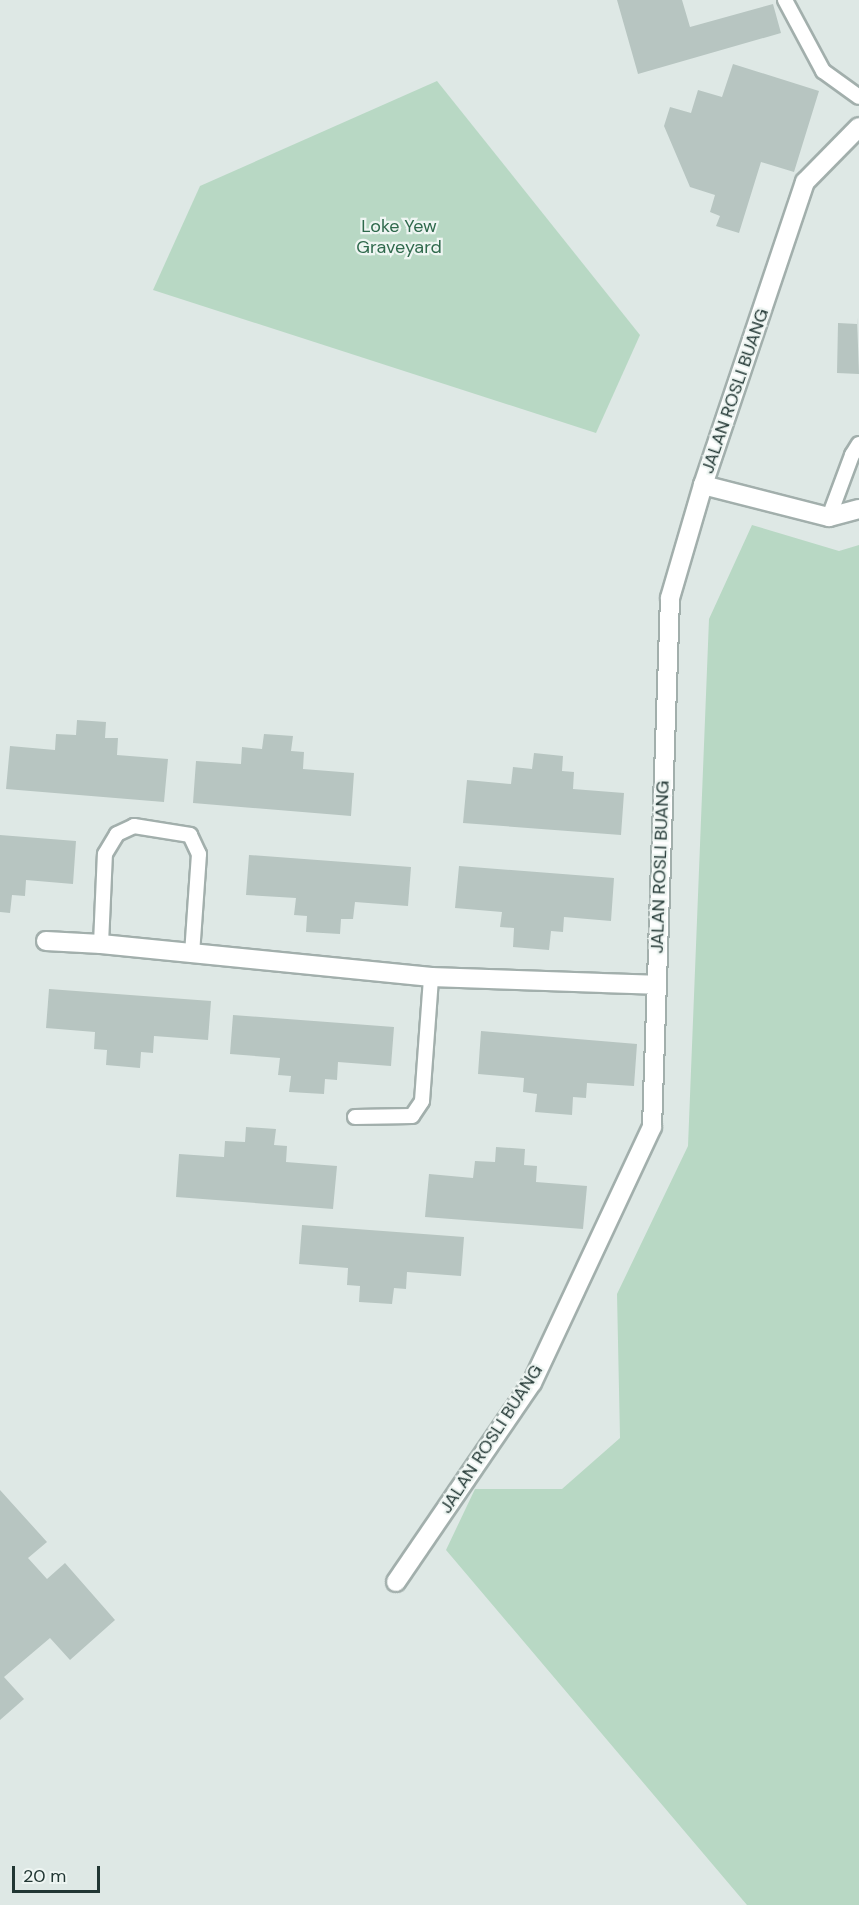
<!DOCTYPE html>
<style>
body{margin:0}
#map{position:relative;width:859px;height:1905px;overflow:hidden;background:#dee8e5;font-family:"DM Sans",sans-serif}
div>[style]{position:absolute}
.green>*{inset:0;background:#b8d8c4}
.building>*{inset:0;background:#b7c5c1}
.roads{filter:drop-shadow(2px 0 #a2afac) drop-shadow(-2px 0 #a2afac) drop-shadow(0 2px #a2afac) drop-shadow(0 -2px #a2afac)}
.lane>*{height:14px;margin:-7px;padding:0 7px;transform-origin:7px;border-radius:7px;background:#fff}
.street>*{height:18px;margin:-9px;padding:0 9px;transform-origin:9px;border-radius:9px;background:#fff}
span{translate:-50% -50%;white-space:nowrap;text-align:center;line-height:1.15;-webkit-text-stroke:4.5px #eef5f2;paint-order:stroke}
.park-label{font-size:18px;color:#2f694c}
.street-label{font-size:18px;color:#213633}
.scale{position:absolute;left:12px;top:1866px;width:88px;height:27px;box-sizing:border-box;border:3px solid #213633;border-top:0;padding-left:8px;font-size:18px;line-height:21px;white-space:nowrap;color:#213633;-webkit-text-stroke:4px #eef5f2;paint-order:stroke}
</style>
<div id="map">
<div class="green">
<i style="clip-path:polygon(437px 81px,640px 335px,596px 433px,153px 290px,200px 186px)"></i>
<i style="clip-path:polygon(752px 525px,839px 551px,859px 545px,859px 1905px,747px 1905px,446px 1550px,475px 1489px,562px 1489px,620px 1438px,617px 1294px,688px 1146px,709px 619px)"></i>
</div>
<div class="building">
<i style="clip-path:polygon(617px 0,682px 0,690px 27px,773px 4px,781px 33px,638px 74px)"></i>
<i style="clip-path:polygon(733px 64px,819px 91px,794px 172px,761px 162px,739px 233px,716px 226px,720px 216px,710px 212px,715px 195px,690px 187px,664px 126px,670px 107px,691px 113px,698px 90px,722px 97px)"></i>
<i style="clip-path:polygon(857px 317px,859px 374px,837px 373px,838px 323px,857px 324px)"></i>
<i style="clip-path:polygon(77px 720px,106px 722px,105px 738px,118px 738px,117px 755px,168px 759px,164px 802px,6px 789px,10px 746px,55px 750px,56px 734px,76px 735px)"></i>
<i style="clip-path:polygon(264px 734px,293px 736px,291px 751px,304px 752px,303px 769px,354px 773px,351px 816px,193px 803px,196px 761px,241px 764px,242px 747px,262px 749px)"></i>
<i style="clip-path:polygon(534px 753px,563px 756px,562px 771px,574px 772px,573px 789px,624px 793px,621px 835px,463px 823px,467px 780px,511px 784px,513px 767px,532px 769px)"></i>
<i style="clip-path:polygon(0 835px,76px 841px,73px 884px,26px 880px,25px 896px,12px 895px,10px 913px,0 912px)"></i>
<i style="clip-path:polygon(249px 855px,411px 867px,408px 906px,355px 902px,353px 919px,341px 919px,340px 934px,306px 932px,307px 916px,294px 915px,296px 898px,246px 895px)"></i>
<i style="clip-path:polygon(459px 866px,614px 878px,611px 921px,564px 917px,563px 932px,551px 931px,549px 950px,513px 947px,514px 928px,500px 927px,502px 912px,455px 908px)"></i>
<i style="clip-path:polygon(49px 989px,211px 1001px,208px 1040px,154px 1036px,153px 1053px,141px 1052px,140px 1068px,106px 1065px,107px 1050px,94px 1049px,95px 1032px,46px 1028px)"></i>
<i style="clip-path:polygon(233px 1015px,394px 1027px,391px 1066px,338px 1062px,337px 1080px,325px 1079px,324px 1094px,289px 1092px,291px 1076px,278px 1075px,280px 1058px,230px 1054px)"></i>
<i style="clip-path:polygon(481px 1031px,637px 1044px,634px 1086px,587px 1083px,586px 1098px,573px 1097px,572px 1115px,535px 1112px,537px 1094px,523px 1092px,524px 1078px,478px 1074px)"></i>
<i style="clip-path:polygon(246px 1127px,276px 1129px,274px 1145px,287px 1146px,286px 1162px,337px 1166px,333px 1209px,176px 1197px,179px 1154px,224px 1157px,225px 1141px,245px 1142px)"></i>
<i style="clip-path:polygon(496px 1147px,525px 1149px,524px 1165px,537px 1166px,536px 1182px,587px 1186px,583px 1229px,425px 1217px,429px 1174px,473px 1178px,475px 1161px,495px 1162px)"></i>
<i style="clip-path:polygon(302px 1225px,464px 1237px,461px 1276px,407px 1272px,406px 1289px,394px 1288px,392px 1304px,359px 1302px,360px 1286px,347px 1285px,348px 1268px,299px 1264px)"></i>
<i style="clip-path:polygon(0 1490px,47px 1542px,28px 1558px,47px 1579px,65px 1563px,115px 1620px,70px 1660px,50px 1638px,4px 1677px,24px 1699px,0 1720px)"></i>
</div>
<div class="roads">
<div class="lane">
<i style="left:785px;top:0;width:81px;rotate:61.8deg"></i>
<i style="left:823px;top:71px;width:44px;rotate:35.8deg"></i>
<i style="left:829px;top:517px;width:66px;rotate:-69.6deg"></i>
<i style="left:852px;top:455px;width:13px;rotate:-58deg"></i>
<i style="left:101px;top:944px;width:90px;rotate:-87.5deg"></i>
<i style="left:105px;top:854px;width:23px;rotate:-59deg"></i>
<i style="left:117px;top:834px;width:19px;rotate:-25deg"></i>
<i style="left:134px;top:826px;width:57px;rotate:9.1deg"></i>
<i style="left:190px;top:835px;width:21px;rotate:65deg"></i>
<i style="left:199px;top:854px;width:100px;rotate:94deg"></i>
<i style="left:355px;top:1117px;width:57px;rotate:-1deg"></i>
<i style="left:412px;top:1116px;width:18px;rotate:-56deg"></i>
<i style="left:422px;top:1101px;width:124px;rotate:-85.8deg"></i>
</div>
<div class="street">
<i style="left:703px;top:485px;width:130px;rotate:14.3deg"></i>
<i style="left:829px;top:517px;width:31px;rotate:-15deg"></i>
<i style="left:46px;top:941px;width:55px;rotate:3.1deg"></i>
<i style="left:101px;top:944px;width:332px;rotate:5.7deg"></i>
<i style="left:431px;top:977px;width:224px;rotate:2deg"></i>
<i style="left:396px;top:1582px;width:241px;rotate:-55.7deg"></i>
<i style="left:532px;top:1383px;width:283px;rotate:-64.9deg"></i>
<i style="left:652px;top:1127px;width:529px;rotate:-88.05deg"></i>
<i style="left:670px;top:598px;width:118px;rotate:-73.7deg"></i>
<i style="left:703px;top:485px;width:320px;rotate:-71.4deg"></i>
<i style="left:805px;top:182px;width:77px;rotate:-45.5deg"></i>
</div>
</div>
<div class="park-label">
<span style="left:399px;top:237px">Loke Yew<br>Graveyard</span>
</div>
<div class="street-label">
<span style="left:735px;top:391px;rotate:-71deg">JALAN ROSLI BUANG</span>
<span style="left:660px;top:867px;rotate:-88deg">JALAN ROSLI BUANG</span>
<span style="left:491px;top:1439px;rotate:-57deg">JALAN ROSLI BUANG</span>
</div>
<div class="scale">20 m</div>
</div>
